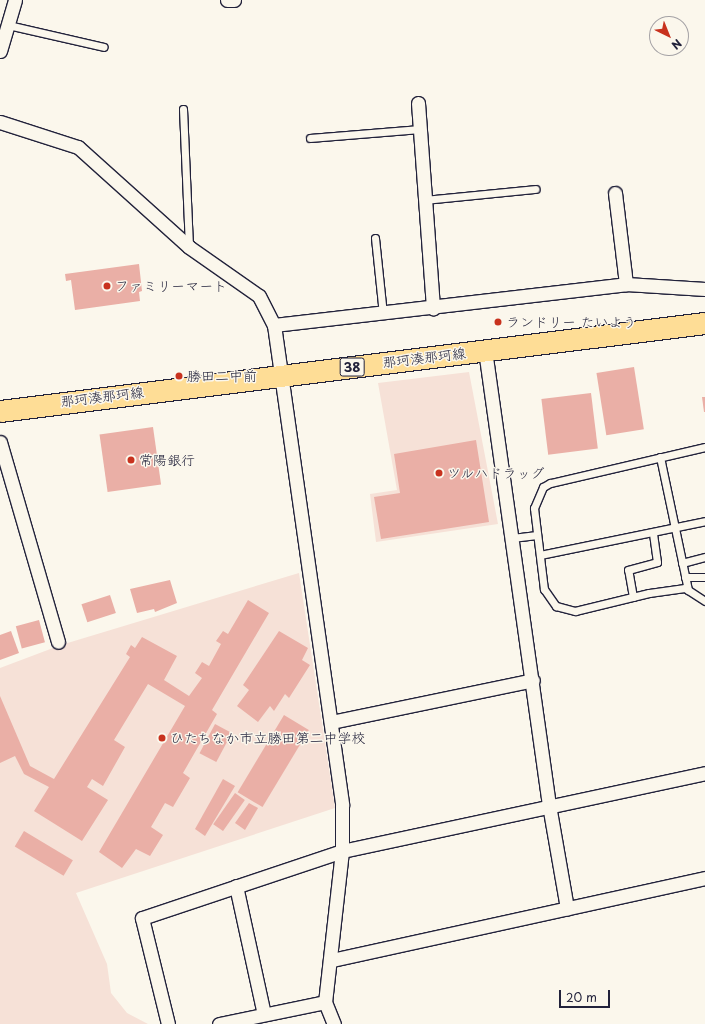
<!DOCTYPE html>
<meta charset="utf-8">
<style>
body{margin:0}
#map{position:relative;width:705px;height:1024px;overflow:hidden;background:#fbf7ec;font-family:"Playpen Sans","Klee One",sans-serif}
div>[style]{position:absolute}
.built>*{inset:0;background:#f6e1d7}
.building>*{inset:0;background:#eaafa6;transform-origin:0 0}
.roads{filter:drop-shadow(1px 0 #22223b) drop-shadow(-1px 0 #22223b) drop-shadow(0 1px #22223b) drop-shadow(0 -1px #22223b)}
.service>*{height:7px;margin:-3.5px;padding:0 3.5px;transform-origin:3.5px;border-radius:3.5px;background:#fbf7ec}
.minor>*{height:13px;margin:-6.5px;padding:0 6.5px;transform-origin:6.5px;border-radius:6.5px;background:#fbf7ec}
.primary>*{height:21px;margin:-10.5px;padding:0 10.5px;transform-origin:10.5px;border-radius:10.5px;background:#fedd96}
.dots>*{width:11px;height:11px;translate:-50% -50%;box-sizing:border-box;border:2px solid #fbf7ec;border-radius:50%}
span{translate:-50% -50%;white-space:nowrap;text-align:center;line-height:1.15;-webkit-text-stroke:3px #fbf7ec;paint-order:stroke}
.shield-label span{padding:1px 3px;background:#fbf7ec;border:1px solid;border-radius:3px;-webkit-text-stroke-width:0}
.shield-label{font-size:13px;color:#22223b;font-weight:700}
.poi-label{font-size:14px;color:#22223b}
.left{translate:0 -50%;text-align:left}
.street-label{font-size:14px;color:#22223b}
.north{position:absolute;left:649px;top:16px;width:40px;height:40px;box-sizing:border-box;background:#fbf7ec;border:1px solid #a4a2a5;border-radius:50%;rotate:137deg;font-size:11px;font-weight:700;line-height:16px;text-align:center;color:#22223b}
.north::after{content:'';display:block;margin:auto;width:14px;height:18px;background:#c8321e;clip-path:polygon(50% 0,100% 100%,50% 72%,0 100%)}
.scale{position:absolute;left:559px;top:990px;width:51px;height:18px;box-sizing:border-box;border:2px solid #22223b;border-top:0;padding-left:5px;font-size:12px;line-height:14px;white-space:nowrap;color:#22223b;-webkit-text-stroke:3px #fbf7ec;paint-order:stroke}
</style>
<div id="map">
<div class="built">
<i style="clip-path:polygon(469px 372px,498px 524px,376px 542px,370px 494px,397px 490px,378px 383px)"></i>
<i style="clip-path:polygon(299px 573px,335px 808px,76px 893px,107px 964px,111px 993px,127px 1013px,148px 1024px,0 1024px,0 668px,61px 645px)"></i>
</div>
<div class="building">
<i style="clip-path:polygon(139px 264px,142px 291px,139px 292px,140px 301px,75px 310px,71px 280px,66px 281px,65px 274px)"></i>
<i style="left:634px;top:367px;width:63px;height:38px;rotate:81deg"></i>
<i style="left:591px;top:393px;width:56px;height:50px;rotate:83deg"></i>
<i style="clip-path:polygon(702px 397px,705px 397px,705px 412px,704px 412px)"></i>
<i style="left:153px;top:427px;width:58px;height:54px;rotate:82deg"></i>
<i style="clip-path:polygon(476px 440px,489px 522px,381px 539px,374px 497px,400px 493px,394px 454px)"></i>
<i style="clip-path:polygon(170px 580px,177px 603px,155px 612px,154px 609px,137px 613px,130px 589px)"></i>
<i style="left:110px;top:595px;width:19px;height:30px;rotate:72deg"></i>
<i style="clip-path:polygon(248px 600px,269px 613px,212px 710px,217px 714px,183px 773px,190px 778px,173px 807px,165px 803px,151px 827px,163px 835px,150px 856px,136px 849px,122px 868px,99px 852px,185px 706px,148px 684px,114px 740px,125px 747px,103px 786px,92px 779px,87px 787px,108px 800px,82px 841px,34px 811px,49px 787px,24px 774px,15px 756px,0 763px,0 696px,30px 766px,54px 779px,130px 657px,126px 654px,131px 645px,135px 648px,142px 637px,177px 656px,164px 680px,189px 696px,202px 678px,195px 673px,202px 662px,209px 666px,221px 644px,216px 641px,223px 631px,228px 634px)"></i>
<i style="left:39px;top:620px;width:23px;height:24px;rotate:75deg"></i>
<i style="clip-path:polygon(11px 631px,19px 653px,0 660px,0 635px)"></i>
<i style="clip-path:polygon(279px 631px,308px 648px,302px 660px,310px 665px,289px 698px,285px 694px,274px 711px,270px 706px,258px 722px,237px 706px,249px 690px,243px 685px)"></i>
<i style="left:284px;top:715px;width:29px;height:90px;rotate:31deg"></i>
<i style="left:215px;top:724px;width:19px;height:33px;rotate:28deg"></i>
<i style="clip-path:polygon(223px 779px,235px 786px,205px 836px,195px 829px)"></i>
<i style="left:235px;top:793px;width:12px;height:38px;rotate:35deg"></i>
<i style="clip-path:polygon(249px 803px,258px 808px,245px 830px,235px 823px)"></i>
<i style="left:24px;top:831px;width:57px;height:18px;rotate:31deg"></i>
</div>
<div class="roads">
<div class="service">
<i style="left:8px;top:25px;width:98px;rotate:12.9deg"></i>
<i style="left:183px;top:109px;width:138px;rotate:87.5deg"></i>
<i style="left:310px;top:138px;width:110px;rotate:-4.7deg"></i>
<i style="left:425px;top:200px;width:111px;rotate:-5.7deg"></i>
<i style="left:375px;top:238px;width:76px;rotate:84deg"></i>
<i style="left:705px;top:447px;width:159px;rotate:166.9deg"></i>
<i style="left:550px;top:483px;width:8px;rotate:150deg"></i>
<i style="left:543px;top:487px;width:23px;rotate:113deg"></i>
<i style="left:534px;top:508px;width:82px;rotate:83deg"></i>
<i style="left:544px;top:589px;width:21px;rotate:55deg"></i>
<i style="left:556px;top:606px;width:20px;rotate:15deg"></i>
<i style="left:575px;top:611px;width:76px;rotate:-13.7deg"></i>
<i style="left:649px;top:593px;width:36px;rotate:-8deg"></i>
<i style="left:685px;top:588px;width:24px;rotate:33deg"></i>
<i style="left:660px;top:457px;width:136px;rotate:78.1deg"></i>
<i style="left:512px;top:538px;width:25px;rotate:-7deg"></i>
<i style="left:540px;top:555px;width:168px;rotate:-11.6deg"></i>
<i style="left:682px;top:563px;width:24px;rotate:-15deg"></i>
<i style="left:685px;top:577px;width:20px"></i>
<i style="left:633px;top:597px;width:27px;rotate:-100deg"></i>
<i style="left:628px;top:570px;width:30px;rotate:-15deg"></i>
<i style="left:657px;top:562px;width:29px;rotate:-98deg"></i>
</div>
<div class="minor">
<i style="left:227px;top:0;width:7px"></i>
<i style="left:0;top:51px;width:53px;rotate:-73.6deg"></i>
<i style="left:418px;top:103px;width:206px;rotate:85.8deg"></i>
<i style="left:0;top:122px;width:82px;rotate:17.8deg"></i>
<i style="left:78px;top:147px;width:149px;rotate:42deg"></i>
<i style="left:189px;top:247px;width:85px;rotate:35deg"></i>
<i style="left:259px;top:296px;width:33px;rotate:63deg"></i>
<i style="left:274px;top:325px;width:485px;rotate:81.9deg"></i>
<i style="left:342px;top:805px;width:46px;rotate:90deg"></i>
<i style="left:342px;top:851px;width:152px;rotate:96.4deg"></i>
<i style="left:325px;top:1002px;width:24px;rotate:68deg"></i>
<i style="left:615px;top:193px;width:92px;rotate:83.1deg"></i>
<i style="left:274px;top:325px;width:354px;rotate:-6.6deg"></i>
<i style="left:626px;top:284px;width:79px;rotate:3.6deg"></i>
<i style="left:485px;top:350px;width:459px;rotate:82deg"></i>
<i style="left:549px;top:805px;width:105px;rotate:80.1deg"></i>
<i style="left:0;top:442px;width:208px;rotate:73.8deg"></i>
<i style="left:331px;top:722px;width:206px;rotate:-11.7deg"></i>
<i style="left:236px;top:886px;width:131px;rotate:77.7deg"></i>
<i style="left:332px;top:960px;width:382px;rotate:-12.4deg"></i>
<i style="left:168px;top:1024px;width:109px;rotate:-103.8deg"></i>
<i style="left:142px;top:918px;width:211px;rotate:-18.5deg"></i>
<i style="left:342px;top:851px;width:371px;rotate:-12.1deg"></i>
<i style="left:219px;top:1024px;width:108px;rotate:-11.7deg"></i>
</div>
<div class="primary">
<i style="left:0;top:411px;width:710px;rotate:-7.12deg"></i>
</div>
</div>
<div class="dots">
<i style="left:107px;top:286px;background:#c8321e"></i>
<i style="left:498px;top:322px;background:#c8321e"></i>
<i style="left:179px;top:376px;background:#c8321e"></i>
<i style="left:131px;top:460px;background:#c8321e"></i>
<i style="left:439px;top:473px;background:#c8321e"></i>
<i style="left:162px;top:738px;background:#c8321e"></i>
</div>
<div class="shield-label">
<span style="left:352px;top:367px">38</span>
</div>
<div class="poi-label">
<span class="left" style="left:115px;top:286px">ファミリーマート</span>
<span class="left" style="left:506px;top:322px">ランドリー たいよう</span>
<span class="left" style="left:187px;top:376px">勝田二中前</span>
<span class="left" style="left:139px;top:460px">常陽銀行</span>
<span class="left" style="left:447px;top:473px">ツルハドラッグ</span>
<span class="left" style="left:170px;top:738px">ひたちなか市立勝田第二中学校</span>
</div>
<div class="street-label">
<span style="left:424px;top:358px;rotate:-7deg">那珂湊那珂線</span>
<span style="left:102px;top:397px;rotate:-7deg">那珂湊那珂線</span>
</div>
<div class="north">N</div>
<div class="scale">20 m</div>
</div>
